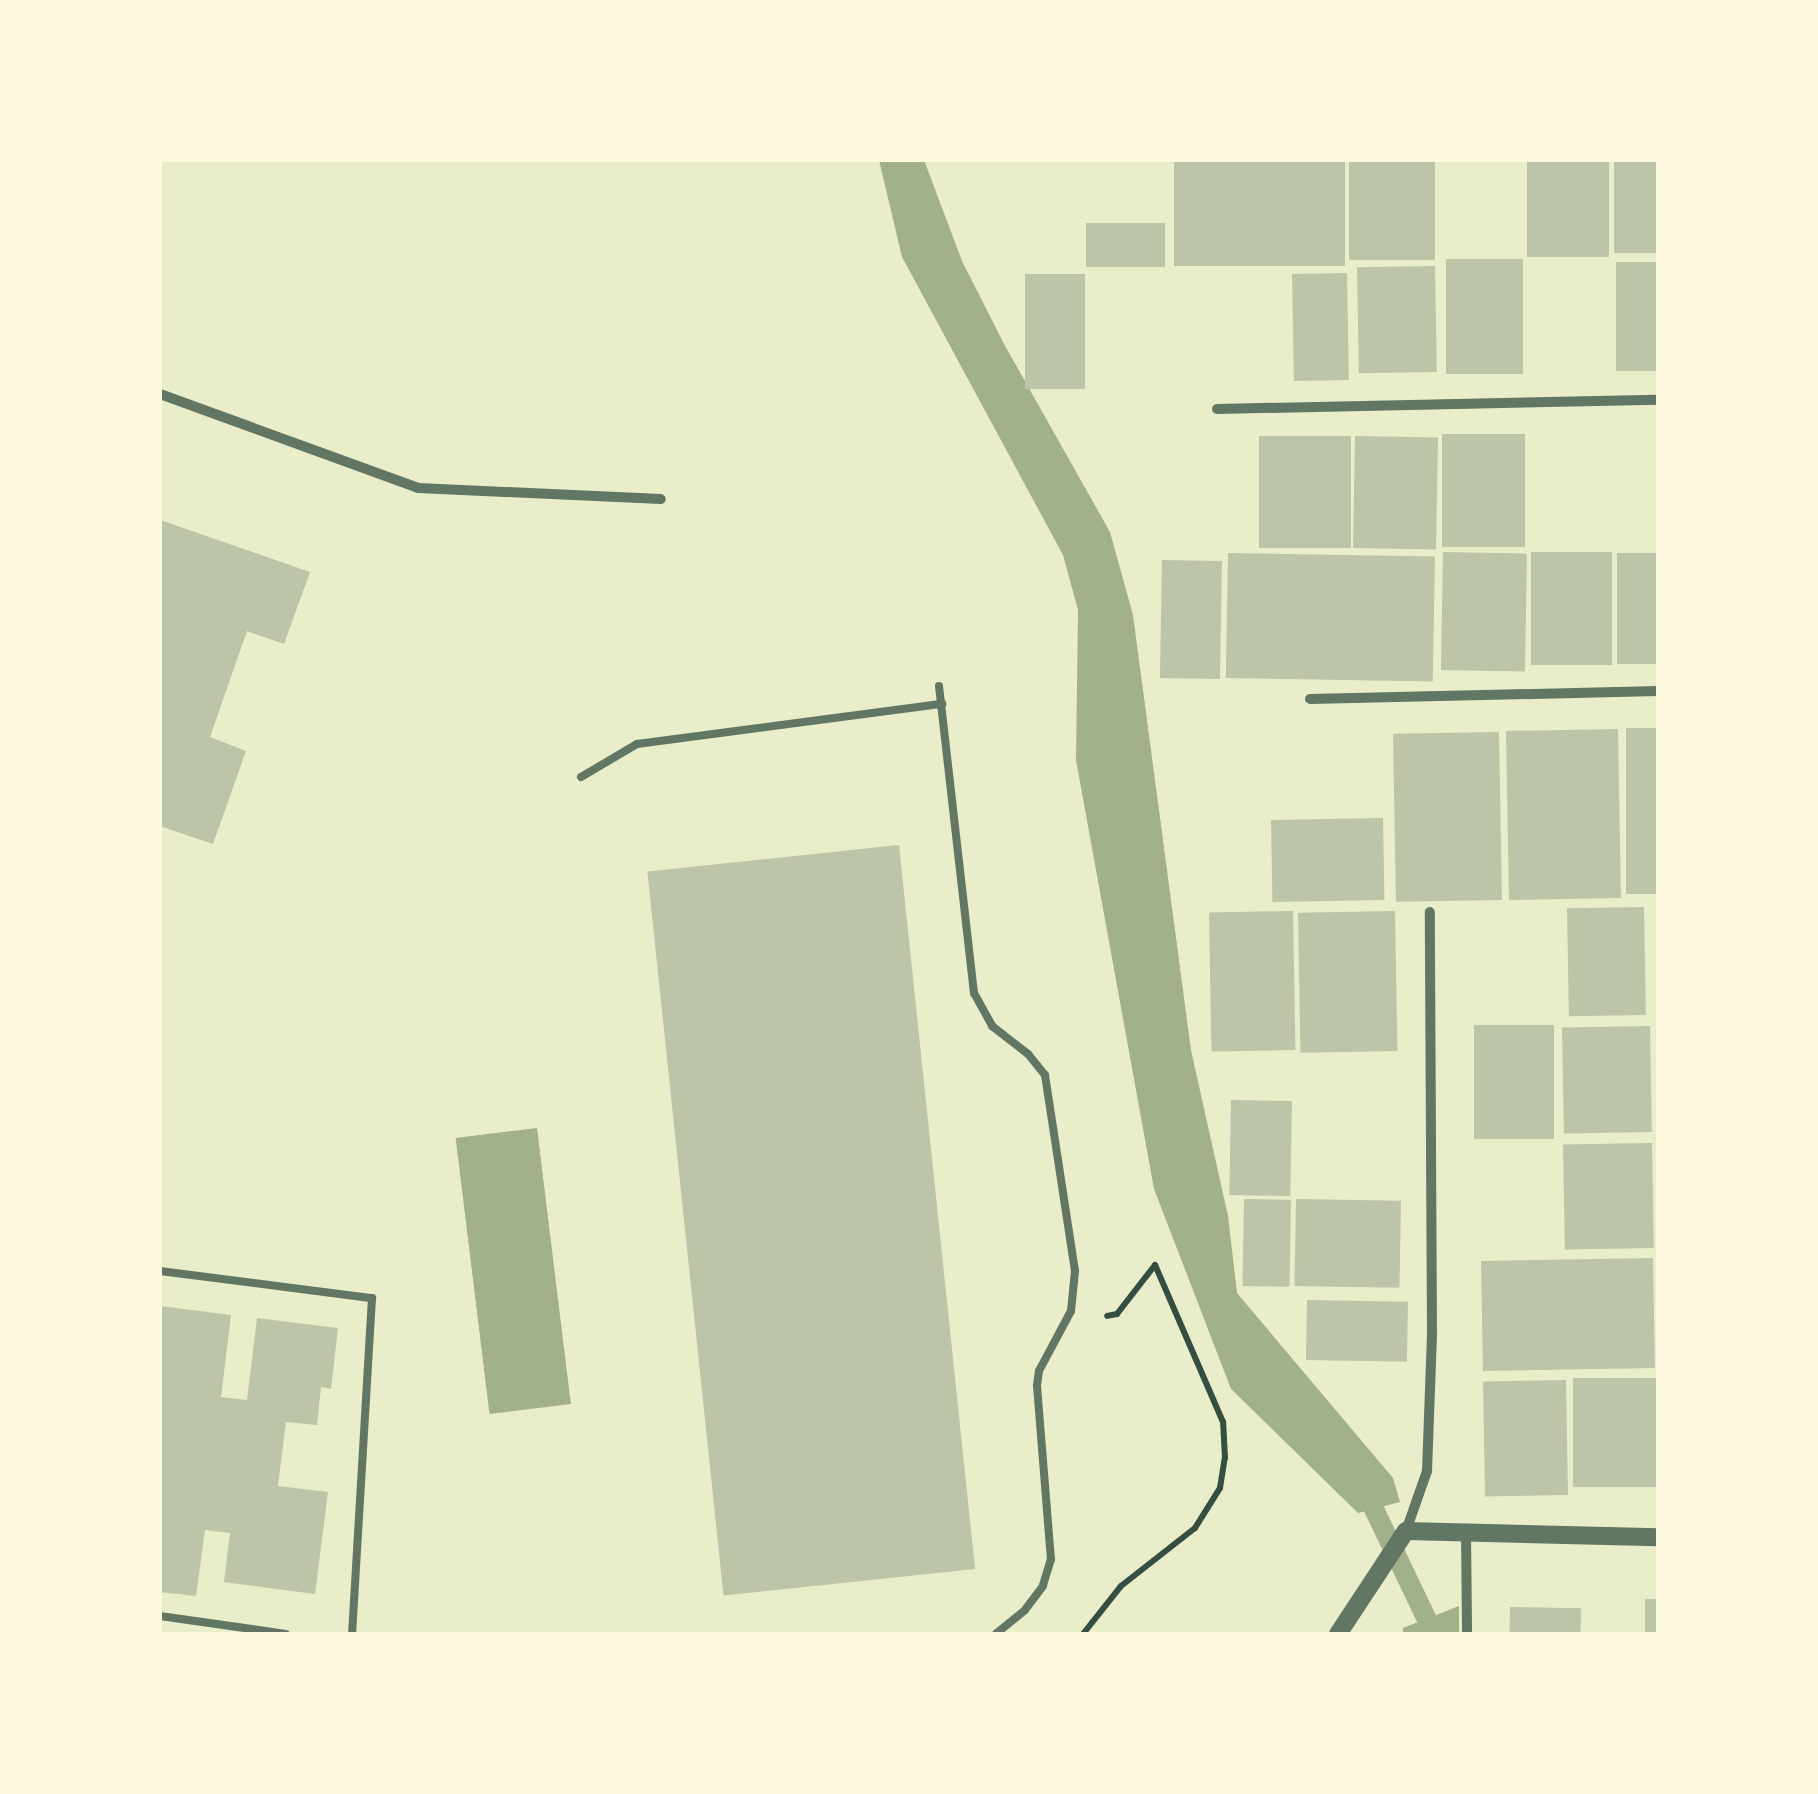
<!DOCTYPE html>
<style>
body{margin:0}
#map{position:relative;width:1818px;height:1794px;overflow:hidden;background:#e9edc9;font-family:"DM Sans",sans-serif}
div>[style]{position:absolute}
.water>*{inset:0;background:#a3b18a;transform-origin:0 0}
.stream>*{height:20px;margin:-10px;padding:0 10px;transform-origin:10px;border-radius:10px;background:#a3b18a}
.building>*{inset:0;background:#bcc5a7;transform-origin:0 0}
.path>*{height:6px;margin:-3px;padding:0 3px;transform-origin:3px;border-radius:3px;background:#344e41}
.service>*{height:8px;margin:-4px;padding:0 4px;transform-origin:4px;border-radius:4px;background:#617663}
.minor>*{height:10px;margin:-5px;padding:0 5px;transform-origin:5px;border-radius:5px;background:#617663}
.tertiary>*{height:18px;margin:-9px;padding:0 9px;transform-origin:9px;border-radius:9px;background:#617663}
span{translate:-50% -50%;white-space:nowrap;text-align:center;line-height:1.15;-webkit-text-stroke:9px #fefae0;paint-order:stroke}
.frame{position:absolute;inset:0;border:162px solid #fefae0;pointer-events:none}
</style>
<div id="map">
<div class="water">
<i style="clip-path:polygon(879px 160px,924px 160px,962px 261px,1004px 344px,1110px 532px,1133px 615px,1191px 1050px,1228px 1216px,1237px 1293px,1393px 1478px,1400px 1502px,1358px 1513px,1231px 1389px,1154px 1189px,1076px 760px,1078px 610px,1063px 555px,902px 257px)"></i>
<i style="left:537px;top:1128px;width:278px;height:82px;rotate:83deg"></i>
<i style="clip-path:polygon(1459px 1606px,1459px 1634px,1403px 1634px,1403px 1628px)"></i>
</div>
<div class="stream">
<i style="left:1362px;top:1484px;width:166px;rotate:64.4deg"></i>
</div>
<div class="building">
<i style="left:1174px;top:160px;width:171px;height:106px"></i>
<i style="left:1349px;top:160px;width:86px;height:100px"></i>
<i style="left:1527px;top:160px;width:82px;height:97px"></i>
<i style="left:1614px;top:160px;width:44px;height:93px"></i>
<i style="left:1086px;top:223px;width:79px;height:44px"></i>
<i style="left:1446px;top:259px;width:77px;height:115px"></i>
<i style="left:1616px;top:262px;width:42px;height:109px"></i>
<i style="left:1435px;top:266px;width:106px;height:78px;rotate:89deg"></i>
<i style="left:1347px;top:273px;width:107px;height:55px;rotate:89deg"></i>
<i style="left:1085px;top:274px;width:115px;height:60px;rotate:90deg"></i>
<i style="left:1442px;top:434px;width:83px;height:113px"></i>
<i style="left:1259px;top:436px;width:92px;height:112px"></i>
<i style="left:1355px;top:436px;width:83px;height:112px;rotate:1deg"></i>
<i style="clip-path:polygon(160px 520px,310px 572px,284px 644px,247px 631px,210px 737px,246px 751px,213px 844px,160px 826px)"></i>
<i style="left:1443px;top:552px;width:84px;height:118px;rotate:1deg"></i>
<i style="left:1531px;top:552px;width:81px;height:113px"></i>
<i style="left:1228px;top:553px;width:207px;height:125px;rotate:1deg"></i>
<i style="left:1617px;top:553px;width:41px;height:111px"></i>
<i style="left:1162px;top:560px;width:60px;height:118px;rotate:1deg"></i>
<i style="left:1658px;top:728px;width:166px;height:32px;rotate:90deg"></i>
<i style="left:1618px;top:729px;width:169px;height:112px;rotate:89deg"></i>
<i style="left:1499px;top:732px;width:168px;height:106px;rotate:89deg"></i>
<i style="left:1383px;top:818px;width:82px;height:112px;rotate:89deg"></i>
<i style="left:899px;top:845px;width:728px;height:253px;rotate:84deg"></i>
<i style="left:1644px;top:907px;width:108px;height:77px;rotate:89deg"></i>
<i style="left:1293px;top:911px;width:139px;height:84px;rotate:89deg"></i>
<i style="left:1395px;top:911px;width:140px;height:97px;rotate:89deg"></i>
<i style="left:1474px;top:1025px;width:80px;height:114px"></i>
<i style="left:1650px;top:1026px;width:106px;height:88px;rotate:89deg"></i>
<i style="left:1231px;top:1100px;width:61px;height:95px;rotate:1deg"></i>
<i style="left:1652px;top:1143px;width:105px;height:89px;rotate:89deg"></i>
<i style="left:1244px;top:1199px;width:47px;height:87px;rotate:1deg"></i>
<i style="left:1296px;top:1199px;width:105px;height:87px;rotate:1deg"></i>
<i style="left:1653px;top:1258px;width:110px;height:172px;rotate:89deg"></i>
<i style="left:1307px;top:1300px;width:101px;height:60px;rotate:1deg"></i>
<i style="clip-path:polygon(160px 1306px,231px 1315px,221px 1397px,247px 1400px,257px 1318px,338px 1328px,331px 1389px,321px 1387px,317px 1425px,286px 1422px,278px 1486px,328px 1492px,315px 1594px,224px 1582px,230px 1533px,205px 1530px,196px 1596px,160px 1592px)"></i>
<i style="left:1573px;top:1378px;width:84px;height:109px"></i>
<i style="left:1566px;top:1380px;width:115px;height:83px;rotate:89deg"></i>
<i style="left:1645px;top:1599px;width:13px;height:35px"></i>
<i style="left:1510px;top:1607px;width:71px;height:27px;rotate:1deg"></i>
</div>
<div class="path">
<i style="left:1083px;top:1634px;width:61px;rotate:-51.6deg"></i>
<i style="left:1121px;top:1586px;width:94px;rotate:-38.1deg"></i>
<i style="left:1195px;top:1528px;width:47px;rotate:-58deg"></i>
<i style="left:1220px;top:1488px;width:30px;rotate:-81deg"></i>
<i style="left:1225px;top:1458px;width:36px;rotate:-93deg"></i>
<i style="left:1223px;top:1422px;width:171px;rotate:-113.4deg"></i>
<i style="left:1155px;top:1265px;width:62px;rotate:127.8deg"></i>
<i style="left:1117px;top:1314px;width:10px;rotate:169deg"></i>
</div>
<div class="service">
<i style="left:939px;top:686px;width:309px;rotate:83.5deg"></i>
<i style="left:974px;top:993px;width:38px;rotate:61deg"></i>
<i style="left:992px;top:1026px;width:46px;rotate:37.9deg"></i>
<i style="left:1028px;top:1054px;width:27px;rotate:51deg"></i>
<i style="left:1045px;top:1075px;width:198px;rotate:81.3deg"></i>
<i style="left:1075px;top:1271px;width:40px;rotate:95.7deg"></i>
<i style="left:1071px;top:1311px;width:68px;rotate:118.1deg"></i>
<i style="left:1039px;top:1371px;width:15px;rotate:98deg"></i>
<i style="left:1037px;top:1386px;width:174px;rotate:85.4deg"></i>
<i style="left:1051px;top:1559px;width:28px;rotate:107deg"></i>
<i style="left:1043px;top:1586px;width:31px;rotate:127deg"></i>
<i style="left:1024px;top:1611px;width:36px;rotate:141deg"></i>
<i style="left:581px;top:777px;width:65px;rotate:-30.5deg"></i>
<i style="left:637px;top:744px;width:308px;rotate:-7.5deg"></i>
<i style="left:160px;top:1271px;width:214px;rotate:7.3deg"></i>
<i style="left:372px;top:1298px;width:337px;rotate:93.4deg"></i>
<i style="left:160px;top:1616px;width:127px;rotate:8.1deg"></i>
</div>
<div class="minor">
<i style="left:160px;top:394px;width:275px;rotate:20deg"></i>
<i style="left:418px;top:488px;width:243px;rotate:2.6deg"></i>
<i style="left:1217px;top:409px;width:441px;rotate:-1.2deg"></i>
<i style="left:1310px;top:699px;width:348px;rotate:-1.3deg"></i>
<i style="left:1406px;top:1531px;width:64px;rotate:-70.7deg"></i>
<i style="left:1427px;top:1471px;width:136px;rotate:-87.9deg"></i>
<i style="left:1432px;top:1335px;width:423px;rotate:-90.3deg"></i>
<i style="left:1466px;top:1532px;width:102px;rotate:89.4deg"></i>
</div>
<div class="tertiary">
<i style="left:1338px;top:1634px;width:123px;rotate:-56.6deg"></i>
<i style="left:1406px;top:1531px;width:252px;rotate:1.4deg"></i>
</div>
<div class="frame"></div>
</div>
